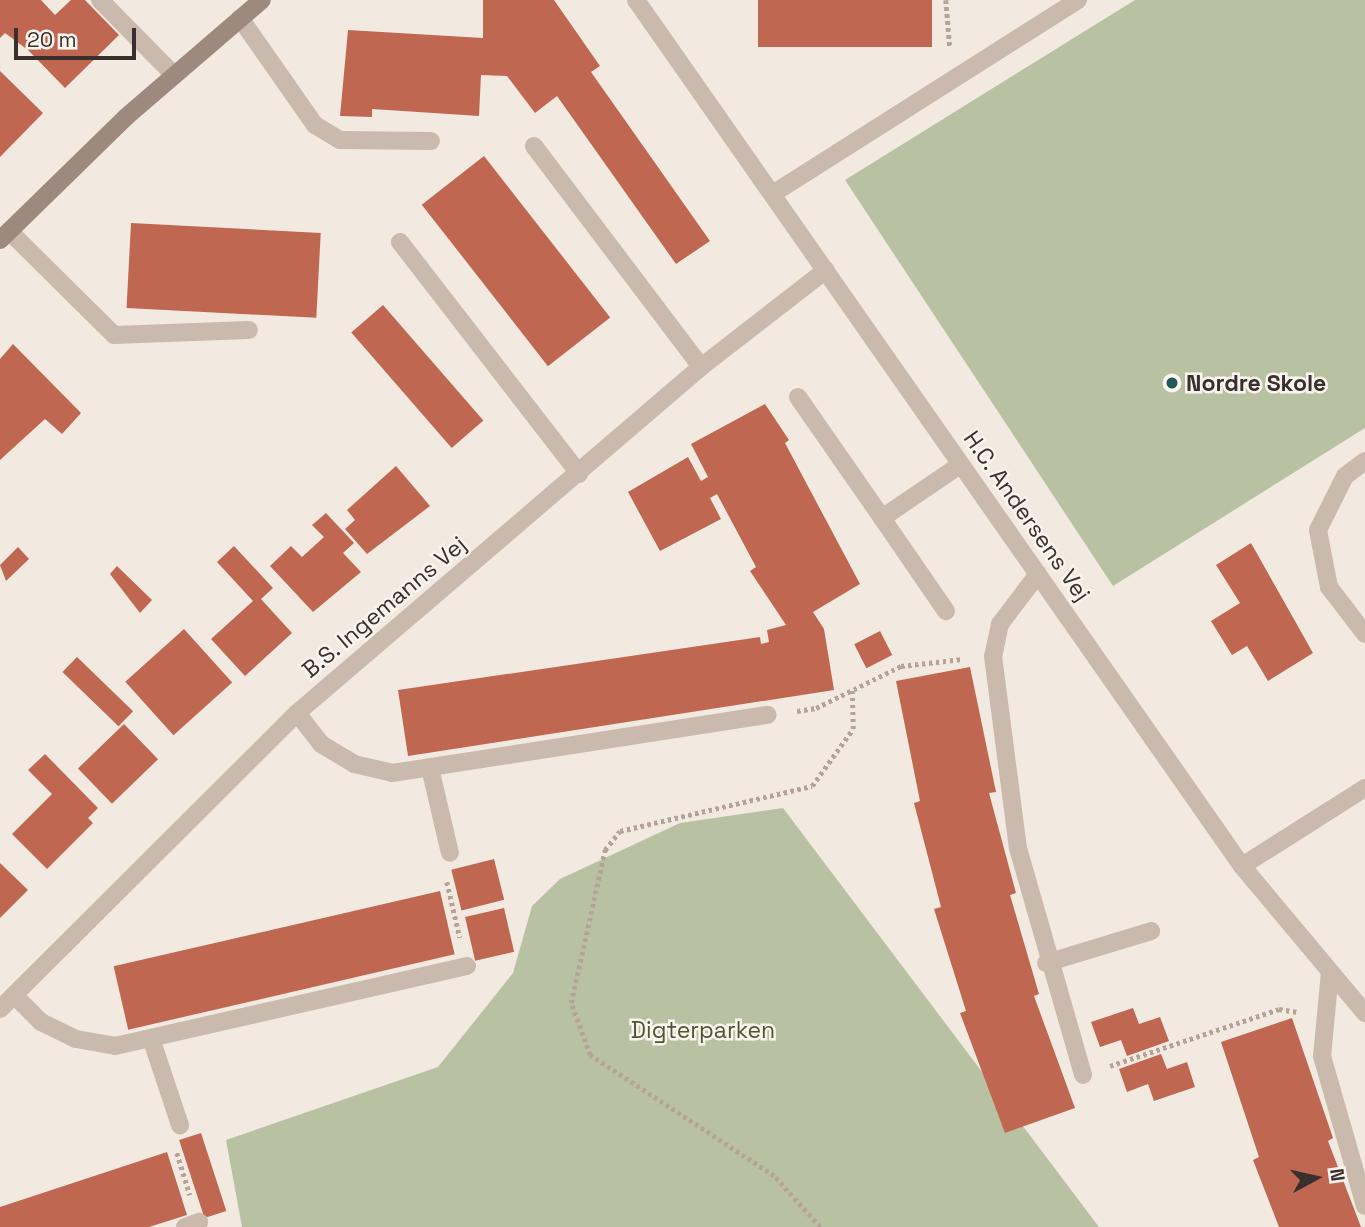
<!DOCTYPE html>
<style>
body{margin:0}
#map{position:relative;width:1365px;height:1227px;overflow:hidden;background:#f2eae1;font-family:"Space Grotesk",sans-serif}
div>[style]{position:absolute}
.green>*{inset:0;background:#b8c1a2}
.building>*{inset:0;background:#c06752;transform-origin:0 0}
.path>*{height:4.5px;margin-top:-2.25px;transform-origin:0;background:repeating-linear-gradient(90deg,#b6a398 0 3.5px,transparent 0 7px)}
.service>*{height:18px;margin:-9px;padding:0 9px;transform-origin:9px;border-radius:9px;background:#cab9ad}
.minor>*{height:18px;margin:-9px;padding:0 9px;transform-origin:9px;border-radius:9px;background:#cab9ad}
.tertiary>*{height:18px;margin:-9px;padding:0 9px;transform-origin:9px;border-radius:9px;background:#cab9ad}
.secondary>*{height:18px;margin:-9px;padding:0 9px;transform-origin:9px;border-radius:9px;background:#9e897f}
.dots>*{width:19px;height:19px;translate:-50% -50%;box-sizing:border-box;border:4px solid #faf4ee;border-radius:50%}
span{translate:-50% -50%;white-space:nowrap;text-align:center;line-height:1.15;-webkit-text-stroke:5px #faf4ee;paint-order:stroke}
.poi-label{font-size:23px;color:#392f2c;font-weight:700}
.left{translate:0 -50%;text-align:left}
.street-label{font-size:23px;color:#392f2c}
.park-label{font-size:23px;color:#4b5730}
.north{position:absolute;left:1281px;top:1143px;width:70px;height:70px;-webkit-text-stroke:5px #faf4ee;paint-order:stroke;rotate:82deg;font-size:19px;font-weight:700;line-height:28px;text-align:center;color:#392f2c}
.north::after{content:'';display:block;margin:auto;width:24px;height:32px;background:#392f2c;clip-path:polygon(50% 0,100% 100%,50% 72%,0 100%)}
.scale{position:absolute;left:14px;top:28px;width:122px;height:32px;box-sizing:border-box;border:4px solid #392f2c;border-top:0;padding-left:9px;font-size:21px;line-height:24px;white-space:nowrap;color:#392f2c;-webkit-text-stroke:5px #faf4ee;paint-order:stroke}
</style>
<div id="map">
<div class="green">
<i style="clip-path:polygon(1135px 0,1365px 0,1365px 428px,1113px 586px,845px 180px)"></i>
<i style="clip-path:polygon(783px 808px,1099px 1227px,242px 1227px,226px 1140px,438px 1067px,513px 973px,532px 906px,560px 879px,680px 823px)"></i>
</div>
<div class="building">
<i style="clip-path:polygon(0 0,41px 0,55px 15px,71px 0,85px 0,119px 35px,65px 88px,28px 50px,5px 33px,0 38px)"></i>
<i style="clip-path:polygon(483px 0,554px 0,600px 66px,591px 72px,710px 241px,676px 264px,557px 96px,535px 113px,507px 76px,481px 75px,479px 116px,372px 109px,372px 117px,340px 116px,348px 30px,483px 38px)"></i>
<i style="left:758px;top:0;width:174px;height:47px"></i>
<i style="clip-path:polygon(0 71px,43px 113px,0 157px)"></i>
<i style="left:484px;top:156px;width:205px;height:79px;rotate:52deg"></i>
<i style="left:131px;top:223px;width:190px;height:85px;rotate:3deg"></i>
<i style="left:383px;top:305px;width:153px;height:42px;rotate:49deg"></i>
<i style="clip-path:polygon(13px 344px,81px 413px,62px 434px,45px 419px,0 460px,0 359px)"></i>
<i style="clip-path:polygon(765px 404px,789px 440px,785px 443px,860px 584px,813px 612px,824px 629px,834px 690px,408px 756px,398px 690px,760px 637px,761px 644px,769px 642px,767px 630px,786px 625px,750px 571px,756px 567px,717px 494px,710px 498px,721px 519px,660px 551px,628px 492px,688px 457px,701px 481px,708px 477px,691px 444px)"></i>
<i style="clip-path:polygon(396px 466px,430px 506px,367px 554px,345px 529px,355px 520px,347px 510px)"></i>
<i style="clip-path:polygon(326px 513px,354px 543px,343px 553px,361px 572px,313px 612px,270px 566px,291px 546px,302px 557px,324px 537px,312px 525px)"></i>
<i style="clip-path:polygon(1251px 543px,1313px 653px,1268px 681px,1247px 646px,1232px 655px,1211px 621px,1240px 603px,1216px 565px)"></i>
<i style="clip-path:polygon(234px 546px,273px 588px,261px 599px,292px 633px,245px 676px,211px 639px,253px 601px,217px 562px)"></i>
<i style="clip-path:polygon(18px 547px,29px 559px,6px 581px,0 565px)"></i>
<i style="clip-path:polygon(117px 566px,152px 600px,140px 613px,110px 574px)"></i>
<i style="left:184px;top:629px;width:72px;height:79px;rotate:48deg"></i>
<i style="left:880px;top:631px;width:27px;height:29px;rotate:63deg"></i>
<i style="left:77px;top:657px;width:78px;height:21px;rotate:44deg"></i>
<i style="clip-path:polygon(970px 667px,996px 792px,989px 793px,1016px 893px,1010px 895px,1039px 994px,1034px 996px,1075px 1108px,1005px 1133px,960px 1013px,966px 1011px,934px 909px,941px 907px,914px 803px,920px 801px,896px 681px)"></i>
<i style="left:124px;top:724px;width:49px;height:64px;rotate:46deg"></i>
<i style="clip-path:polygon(45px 754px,98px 808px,88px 818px,93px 823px,47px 869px,12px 834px,52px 794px,28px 770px)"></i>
<i style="left:494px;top:859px;width:42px;height:44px;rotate:76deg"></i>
<i style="clip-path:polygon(0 863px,28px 890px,0 918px)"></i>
<i style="left:440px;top:891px;width:65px;height:335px;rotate:77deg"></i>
<i style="left:504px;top:908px;width:45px;height:40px;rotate:77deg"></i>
<i style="clip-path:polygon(1133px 1008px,1139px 1024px,1160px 1017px,1169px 1041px,1127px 1056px,1121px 1040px,1100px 1047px,1091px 1022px)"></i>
<i style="clip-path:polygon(1292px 1018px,1333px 1138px,1328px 1141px,1361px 1227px,1279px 1227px,1253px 1160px,1259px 1157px,1221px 1042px)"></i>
<i style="clip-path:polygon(1161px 1054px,1167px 1069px,1187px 1062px,1195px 1087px,1154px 1101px,1148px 1084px,1127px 1092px,1119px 1069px)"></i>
<i style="left:201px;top:1133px;width:82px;height:23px;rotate:72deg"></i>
<i style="clip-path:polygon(167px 1152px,187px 1215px,149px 1227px,0 1227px,0 1207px)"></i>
</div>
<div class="path">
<i style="left:946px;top:0;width:48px;rotate:85.2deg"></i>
<i style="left:797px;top:711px;width:19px;rotate:-9deg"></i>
<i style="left:816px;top:708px;width:95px;rotate:-26.3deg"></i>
<i style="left:901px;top:666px;width:62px;rotate:-6.4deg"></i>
<i style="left:447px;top:882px;width:57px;rotate:76.9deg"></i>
<i style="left:1110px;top:1066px;width:178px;rotate:-18.6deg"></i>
<i style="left:1279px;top:1009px;width:19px;rotate:9deg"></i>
<i style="left:177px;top:1153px;width:44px;rotate:72.8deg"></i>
<i style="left:820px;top:1227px;width:69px;rotate:-132deg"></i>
<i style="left:774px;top:1176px;width:220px;rotate:-146.7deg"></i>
<i style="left:590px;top:1055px;width:55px;rotate:-110.1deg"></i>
<i style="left:571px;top:1003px;width:157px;rotate:-77.5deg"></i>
<i style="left:605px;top:850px;width:24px;rotate:-52deg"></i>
<i style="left:620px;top:831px;width:197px;rotate:-13.2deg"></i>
<i style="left:812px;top:786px;width:70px;rotate:-54.3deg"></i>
<i style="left:853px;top:729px;width:42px;rotate:-91.4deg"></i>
</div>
<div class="service">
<i style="left:100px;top:0;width:105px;rotate:45.4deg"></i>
<i style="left:240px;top:18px;width:131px;rotate:55deg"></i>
<i style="left:315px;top:125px;width:29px;rotate:31deg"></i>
<i style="left:340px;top:140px;width:91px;rotate:0.6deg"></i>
<i style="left:534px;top:146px;width:277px;rotate:52.9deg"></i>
<i style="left:9px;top:231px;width:148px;rotate:44.7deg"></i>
<i style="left:114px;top:335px;width:135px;rotate:-2.1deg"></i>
<i style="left:400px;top:242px;width:293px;rotate:52.3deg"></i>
<i style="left:798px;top:397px;width:147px;rotate:55.2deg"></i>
<i style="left:882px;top:518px;width:94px;rotate:-34.2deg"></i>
<i style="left:1365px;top:461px;width:25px;rotate:143deg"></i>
<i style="left:1345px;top:476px;width:60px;rotate:116.6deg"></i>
<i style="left:1318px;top:530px;width:58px;rotate:79.1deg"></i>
<i style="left:1329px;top:587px;width:59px;rotate:52.5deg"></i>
<i style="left:882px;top:518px;width:113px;rotate:55.5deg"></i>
<i style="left:1038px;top:574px;width:63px;rotate:127.2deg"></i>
<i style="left:1000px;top:624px;width:33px;rotate:102deg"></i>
<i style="left:993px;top:656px;width:194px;rotate:82.6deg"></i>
<i style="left:1018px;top:848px;width:236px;rotate:74deg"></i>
<i style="left:297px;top:713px;width:39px;rotate:52deg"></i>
<i style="left:321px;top:744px;width:39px;rotate:31deg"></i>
<i style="left:354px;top:764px;width:39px;rotate:13deg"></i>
<i style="left:392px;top:773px;width:380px;rotate:-8.8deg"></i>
<i style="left:430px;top:768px;width:87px;rotate:76.8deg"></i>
<i style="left:1242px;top:866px;width:146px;rotate:-32.4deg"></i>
<i style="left:1046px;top:963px;width:110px;rotate:-16.9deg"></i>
<i style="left:1330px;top:972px;width:84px;rotate:95.4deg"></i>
<i style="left:1322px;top:1056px;width:156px;rotate:74deg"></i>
<i style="left:14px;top:995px;width:38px;rotate:45deg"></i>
<i style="left:41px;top:1022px;width:39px;rotate:26deg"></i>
<i style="left:76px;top:1039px;width:40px;rotate:10deg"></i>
<i style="left:115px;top:1046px;width:361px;rotate:-12.8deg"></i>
<i style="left:152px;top:1041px;width:89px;rotate:71.6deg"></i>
<i style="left:185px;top:1227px;width:15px;rotate:-20deg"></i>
</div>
<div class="minor">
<i style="left:774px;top:193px;width:360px;rotate:-32.4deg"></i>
<i style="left:0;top:1009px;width:419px;rotate:-44.9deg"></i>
<i style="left:297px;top:713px;width:532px;rotate:-40.58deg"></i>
<i style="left:701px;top:367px;width:158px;rotate:-37.8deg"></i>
</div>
<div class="tertiary">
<i style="left:636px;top:0;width:1057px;rotate:55.02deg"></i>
<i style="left:1242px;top:866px;width:192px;rotate:50.1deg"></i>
</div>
<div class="secondary">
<i style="left:0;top:240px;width:176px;rotate:-44.3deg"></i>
<i style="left:126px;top:117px;width:179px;rotate:-40.7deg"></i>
</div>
<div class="dots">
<i style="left:1172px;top:383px;background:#235859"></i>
</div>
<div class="poi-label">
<span class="left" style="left:1186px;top:383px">Nordre Skole</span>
</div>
<div class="street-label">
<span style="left:1027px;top:516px;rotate:55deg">H.C. Andersens Vej</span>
<span style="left:384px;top:607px;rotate:-40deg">B.S. Ingemanns Vej</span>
</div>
<div class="park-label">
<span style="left:703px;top:1030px">Digterparken</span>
</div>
<div class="north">N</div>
<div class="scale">20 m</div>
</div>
